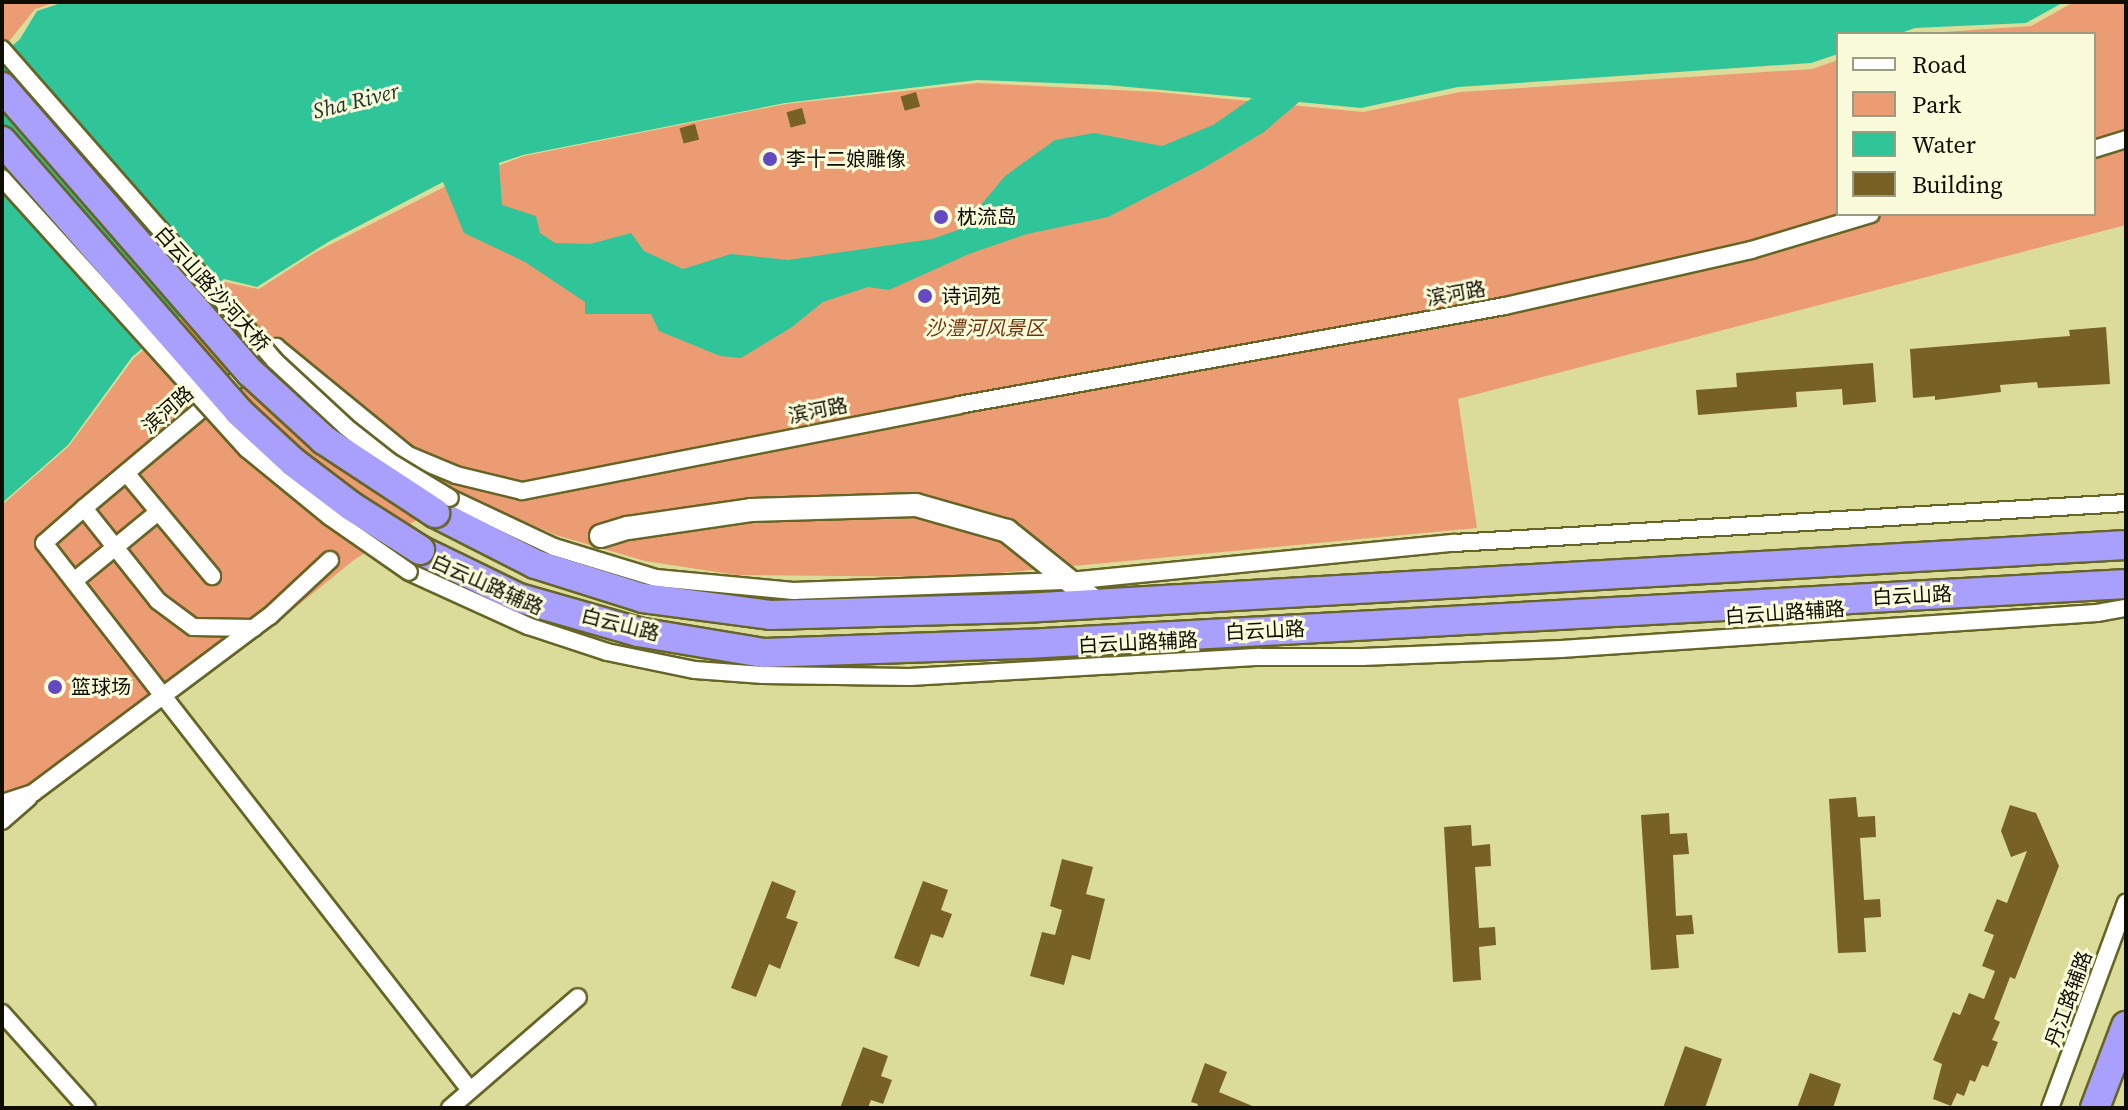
<!DOCTYPE html>
<meta charset="utf-8">
<style>
body{margin:0}
#map{position:relative;width:2128px;height:1110px;overflow:hidden;background:#dcdc9a;font-family:"Source Serif 4","Noto Sans SC",serif}
div>[style]{position:absolute}
.green>*{inset:0;background:#ec9c72}
.water>*{inset:0;background:#2fc599}
.building>*{inset:0;background:#786125;transform-origin:0 0}
.roads{filter:drop-shadow(2px 0 #666526) drop-shadow(-2px 0 #666526) drop-shadow(0 2px #666526) drop-shadow(0 -2px #666526)}
.street>*{height:16px;margin:-8px;padding:0 8px;transform-origin:8px;border-radius:8px;background:#fff}
.secondary>*{height:22px;margin:-11px;padding:0 11px;transform-origin:11px;border-radius:11px;background:#fff}
.highway>*{height:28px;margin:-14px;padding:0 14px;transform-origin:14px;border-radius:14px;background:#a99ffd}
.bridges{filter:drop-shadow(2px 0 #666526) drop-shadow(-2px 0 #666526) drop-shadow(0 2px #666526) drop-shadow(0 -2px #666526)}
.street-bridge>*{height:16px;margin:-8px;padding:0 8px;transform-origin:8px;border-radius:8px;background:#fff}
.highway-bridge>*{height:28px;margin:-14px;padding:0 14px;transform-origin:14px;border-radius:14px;background:#a99ffd}
.dots>*{width:22px;height:22px;translate:-50% -50%;box-sizing:border-box;border:4px solid #fafbda;border-radius:50%}
span{translate:-50% -50%;white-space:nowrap;text-align:center;line-height:1.15;-webkit-text-stroke:6px #fafbda;paint-order:stroke}
.poi-label{font-size:20px;color:#0e0d00}
.left{translate:0 -50%;text-align:left}
.street-label{font-size:20px;color:#0e0d00}
.park-label{font-size:20px;color:#72340c;font-style:italic}
.water-label{font-size:22px;color:#1d352c;font-style:italic}
.frame{position:absolute;inset:0;border:4px solid #0e0d00;pointer-events:none}
.legend{position:absolute;left:1836px;top:32px;width:260px;height:184px;box-sizing:border-box;background:#fafbda;border:2px solid #9c9c83;margin:0;padding:10px 14px;list-style:none;font-size:24px;color:#0e0d00}
.legend li{display:flex;align-items:center;gap:16px;height:40px}
.legend b{width:40px;border:2px solid #9c9c83}
</style>
<div id="map">
<div class="green">
<i style="clip-path:polygon(2px 2px,57px 2px,35px 9px,2px 50px)"></i>
<i style="clip-path:polygon(2074px 2px,2126px 2px,2126px 225px,1458px 399px,1477px 528px,957px 577px,736px 575px,645px 561px,556px 535px,457px 494px,354px 560px,271px 627px,41px 796px,2px 831px,2px 505px,69px 446px,134px 358px,225px 282px,259px 289px,316px 252px,454px 182px,524px 156px,786px 104px,978px 83px,1157px 92px,1363px 112px,1460px 92px,1812px 69px,1838px 60px,1838px 214px,2094px 214px,2094px 34px,1914px 34px,2031px 26px)"></i>
</div>
<div class="water">
<i style="clip-path:polygon(evenodd,64px 2px,2064px 2px,2026px 23px,1915px 28px,1898px 34px,1838px 34px,1838px 54px,1811px 63px,1458px 87px,1361px 108px,1299px 102px,1264px 132px,1202px 169px,1108px 217px,1027px 234px,969px 254px,889px 290px,868px 287px,823px 302px,792px 327px,741px 358px,720px 356px,659px 331px,651px 314px,585px 314px,585px 302px,525px 262px,464px 233px,443px 182px,328px 242px,257px 287px,224px 279px,132px 357px,68px 445px,2px 503px,2px 55px,20px 39px,37px 11px,64px 2px,977px 80px,1106px 85px,1252px 98px,1213px 125px,1162px 146px,1094px 133px,1055px 140px,1005px 176px,961px 229px,932px 239px,788px 260px,731px 254px,683px 269px,644px 251px,631px 233px,590px 244px,555px 243px,540px 233px,536px 216px,502px 205px,499px 163px,523px 155px,785px 103px,977px 80px)"></i>
</div>
<div class="building">
<i style="left:916px;top:92px;width:15px;height:16px;rotate:74deg"></i>
<i style="left:802px;top:108px;width:16px;height:16px;rotate:75deg"></i>
<i style="left:695px;top:124px;width:16px;height:16px;rotate:75deg"></i>
<i style="clip-path:polygon(2106px 327px,2110px 384px,2038px 388px,2037px 382px,2000px 385px,2001px 392px,1935px 400px,1935px 396px,1913px 398px,1910px 349px,2070px 336px,2069px 330px)"></i>
<i style="clip-path:polygon(1873px 363px,1876px 402px,1843px 405px,1842px 389px,1796px 392px,1797px 407px,1698px 415px,1696px 390px,1737px 387px,1736px 373px)"></i>
<i style="clip-path:polygon(1856px 797px,1858px 817px,1875px 816px,1876px 837px,1860px 838px,1864px 900px,1880px 899px,1881px 917px,1864px 918px,1866px 952px,1838px 953px,1829px 799px)"></i>
<i style="clip-path:polygon(2010px 805px,2036px 813px,2059px 866px,2015px 979px,2010px 977px,1994px 1019px,2000px 1022px,1992px 1040px,1998px 1042px,1988px 1067px,1982px 1065px,1975px 1082px,1970px 1080px,1964px 1096px,1957px 1093px,1951px 1106px,1933px 1099px,1942px 1064px,1933px 1060px,1953px 1012px,1960px 1015px,1969px 993px,1984px 999px,1995px 971px,1982px 966px,1994px 935px,1984px 931px,1997px 899px,2007px 903px,2027px 851px,2011px 857px,2001px 831px)"></i>
<i style="clip-path:polygon(1669px 813px,1670px 834px,1687px 833px,1689px 854px,1673px 855px,1676px 916px,1692px 915px,1694px 934px,1676px 935px,1679px 968px,1651px 970px,1641px 815px)"></i>
<i style="clip-path:polygon(1471px 825px,1472px 846px,1490px 844px,1491px 866px,1475px 867px,1479px 928px,1495px 927px,1496px 945px,1479px 947px,1481px 980px,1453px 982px,1444px 827px)"></i>
<i style="clip-path:polygon(1062px 859px,1093px 867px,1086px 894px,1105px 899px,1090px 960px,1072px 955px,1064px 985px,1030px 976px,1042px 932px,1055px 935px,1062px 910px,1050px 906px)"></i>
<i style="clip-path:polygon(772px 881px,796px 891px,786px 918px,798px 922px,780px 969px,769px 964px,756px 997px,731px 988px)"></i>
<i style="clip-path:polygon(923px 881px,948px 890px,941px 910px,952px 914px,943px 938px,931px 934px,919px 967px,894px 958px)"></i>
<i style="clip-path:polygon(1685px 1046px,1722px 1059px,1705px 1108px,1663px 1108px)"></i>
<i style="clip-path:polygon(863px 1047px,888px 1056px,881px 1076px,892px 1080px,883px 1104px,871px 1100px,868px 1108px,840px 1108px)"></i>
<i style="clip-path:polygon(1205px 1063px,1227px 1072px,1219px 1092px,1257px 1108px,1197px 1108px,1198px 1104px,1191px 1102px)"></i>
<i style="clip-path:polygon(1810px 1073px,1841px 1084px,1833px 1108px,1797px 1108px)"></i>
</div>
<div class="roads">
<div class="street">
<i style="left:2094px;top:149px;width:34px;rotate:-17deg"></i>
<i style="left:127px;top:474px;width:133px;rotate:50.2deg"></i>
<i style="left:450px;top:498px;width:115px;rotate:25.2deg"></i>
<i style="left:554px;top:547px;width:107px;rotate:16.9deg"></i>
<i style="left:656px;top:578px;width:138px;rotate:5.4deg"></i>
<i style="left:793px;top:591px;width:277px;rotate:-2.1deg"></i>
<i style="left:1070px;top:581px;width:386px;rotate:-5.7deg"></i>
<i style="left:1454px;top:543px;width:673px;rotate:-3.41deg"></i>
<i style="left:84px;top:508px;width:53px;rotate:138.8deg"></i>
<i style="left:44px;top:543px;width:693px;rotate:52.09deg"></i>
<i style="left:409px;top:572px;width:131px;rotate:24.4deg"></i>
<i style="left:528px;top:626px;width:83px;rotate:18.2deg"></i>
<i style="left:607px;top:652px;width:90px;rotate:11.6deg"></i>
<i style="left:695px;top:670px;width:68px;rotate:4.2deg"></i>
<i style="left:763px;top:675px;width:147px;rotate:0.8deg"></i>
<i style="left:910px;top:677px;width:350px;rotate:-3.3deg"></i>
<i style="left:1259px;top:657px;width:103px"></i>
<i style="left:1362px;top:657px;width:199px;rotate:-2.3deg"></i>
<i style="left:1561px;top:649px;width:537px;rotate:-3.84deg"></i>
<i style="left:2097px;top:613px;width:29px;rotate:-10deg"></i>
<i style="left:74px;top:581px;width:109px;rotate:-39.4deg"></i>
<i style="left:254px;top:628px;width:61px;rotate:-179.1deg"></i>
<i style="left:193px;top:627px;width:44px;rotate:-143.4deg"></i>
<i style="left:158px;top:601px;width:119px;rotate:-128.5deg"></i>
<i style="left:84px;top:508px;width:251px;rotate:-40deg"></i>
<i style="left:276px;top:347px;width:171px;rotate:39.3deg"></i>
<i style="left:408px;top:455px;width:52px;rotate:22.6deg"></i>
<i style="left:456px;top:475px;width:68px;rotate:13.6deg"></i>
<i style="left:522px;top:491px;width:445px;rotate:-11.1deg"></i>
<i style="left:959px;top:405px;width:555px;rotate:-10.28deg"></i>
<i style="left:1505px;top:306px;width:252px;rotate:-12.8deg"></i>
<i style="left:1751px;top:250px;width:125px;rotate:-16.7deg"></i>
<i style="left:2px;top:803px;width:33px;rotate:-18deg"></i>
<i style="left:33px;top:793px;width:296px;rotate:-36.8deg"></i>
<i style="left:270px;top:616px;width:82px;rotate:-43deg"></i>
<i style="left:2px;top:821px;width:35px;rotate:-41deg"></i>
<i style="left:2px;top:1013px;width:127px;rotate:48.2deg"></i>
<i style="left:450px;top:1108px;width:169px;rotate:-40.9deg"></i>
<i style="left:2050px;top:1108px;width:219px;rotate:-69.7deg"></i>
</div>
<div class="secondary">
<i style="left:601px;top:536px;width:28px;rotate:-17deg"></i>
<i style="left:628px;top:528px;width:124px;rotate:-8.3deg"></i>
<i style="left:751px;top:510px;width:165px;rotate:-1.7deg"></i>
<i style="left:916px;top:505px;width:95px;rotate:15.9deg"></i>
<i style="left:1007px;top:531px;width:117px;rotate:38.7deg"></i>
</div>
<div class="highway">
<i style="left:435px;top:513px;width:112px;rotate:27deg"></i>
<i style="left:535px;top:564px;width:113px;rotate:17.5deg"></i>
<i style="left:643px;top:598px;width:128px;rotate:7.6deg"></i>
<i style="left:770px;top:615px;width:254px;rotate:-1.6deg"></i>
<i style="left:1024px;top:608px;width:1104px;rotate:-3.27deg"></i>
<i style="left:420px;top:550px;width:110px;rotate:25.9deg"></i>
<i style="left:519px;top:598px;width:124px;rotate:15.9deg"></i>
<i style="left:638px;top:632px;width:128px;rotate:9.5deg"></i>
<i style="left:764px;top:653px;width:262px;rotate:-2deg"></i>
<i style="left:1026px;top:644px;width:1102px;rotate:-3.12deg"></i>
<i style="left:2095px;top:1108px;width:88px;rotate:-69.3deg"></i>
</div>
</div>
<div class="bridges">
<div class="street-bridge">
<i style="left:2px;top:49px;width:413px;rotate:48.8deg"></i>
<i style="left:274px;top:360px;width:98px;rotate:42.9deg"></i>
<i style="left:346px;top:427px;width:55px;rotate:38.3deg"></i>
<i style="left:389px;top:461px;width:71px;rotate:31.2deg"></i>
<i style="left:2px;top:178px;width:365px;rotate:47.9deg"></i>
<i style="left:247px;top:449px;width:107px;rotate:39.3deg"></i>
<i style="left:330px;top:517px;width:96px;rotate:34.8deg"></i>
</div>
<div class="highway-bridge">
<i style="left:2px;top:87px;width:379px;rotate:49deg"></i>
<i style="left:251px;top:373px;width:99px;rotate:42.5deg"></i>
<i style="left:324px;top:440px;width:133px;rotate:33.3deg"></i>
<i style="left:2px;top:141px;width:359px;rotate:48.8deg"></i>
<i style="left:238px;top:411px;width:75px;rotate:42.8deg"></i>
<i style="left:293px;top:462px;width:73px;rotate:37.2deg"></i>
<i style="left:351px;top:506px;width:82px;rotate:32.5deg"></i>
</div>
</div>
<div class="dots">
<i style="left:770px;top:159px;background:#634ac3"></i>
<i style="left:941px;top:217px;background:#634ac3"></i>
<i style="left:925px;top:296px;background:#634ac3"></i>
<i style="left:55px;top:687px;background:#634ac3"></i>
</div>
<div class="poi-label">
<span class="left" style="left:786px;top:159px">李十二娘雕像</span>
<span class="left" style="left:957px;top:217px">枕流岛</span>
<span class="left" style="left:941px;top:296px">诗词苑</span>
<span class="left" style="left:71px;top:687px">篮球场</span>
</div>
<div class="street-label">
<span style="left:212px;top:289px;rotate:48deg">白云山路沙河大桥</span>
<span style="left:1456px;top:294px;rotate:-10deg">滨河路</span>
<span style="left:168px;top:410px;rotate:-41deg">滨河路</span>
<span style="left:818px;top:411px;rotate:-11deg">滨河路</span>
<span style="left:487px;top:585px;rotate:24deg">白云山路辅路</span>
<span style="left:1912px;top:596px;rotate:-3deg">白云山路</span>
<span style="left:1785px;top:613px;rotate:-4deg">白云山路辅路</span>
<span style="left:620px;top:625px;rotate:14deg">白云山路</span>
<span style="left:1265px;top:631px;rotate:-3deg">白云山路</span>
<span style="left:1138px;top:643px;rotate:-3deg">白云山路辅路</span>
<span style="left:2069px;top:999px;rotate:-70deg">丹江路辅路</span>
</div>
<div class="park-label">
<span style="left:985px;top:328px">沙澧河风景区</span>
</div>
<div class="water-label">
<span style="left:356px;top:101px;rotate:-14deg">Sha River</span>
</div>
<div class="frame"></div>
<ul class="legend">
<li><b style="height:10px;background:#fff"></b>Road</li>
<li><b style="height:22px;background:#ec9c72"></b>Park</li>
<li><b style="height:22px;background:#2fc599"></b>Water</li>
<li><b style="height:22px;background:#786125"></b>Building</li>
</ul>
</div>
